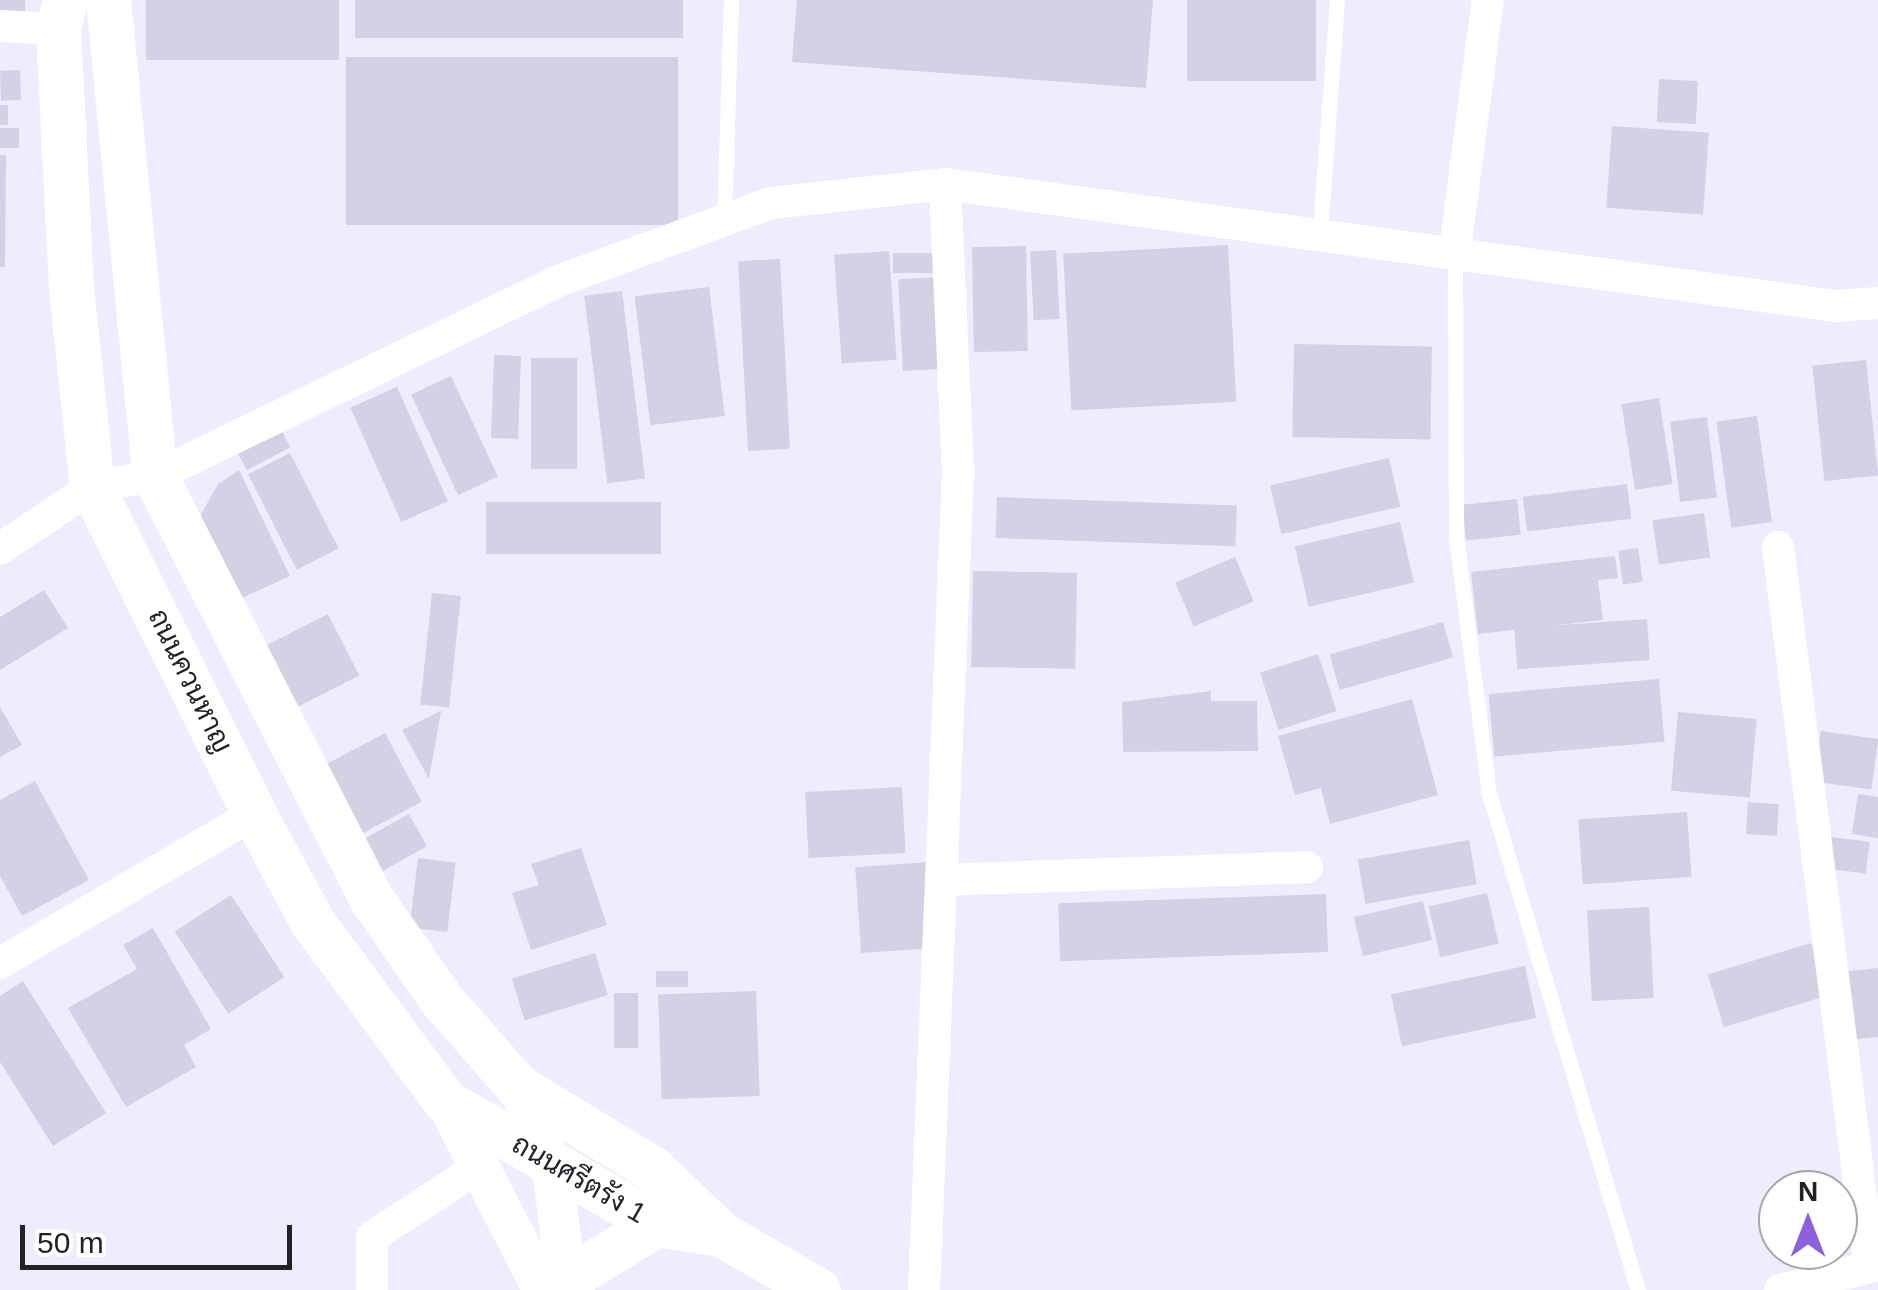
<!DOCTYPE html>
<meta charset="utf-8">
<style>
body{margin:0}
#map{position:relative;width:1878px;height:1290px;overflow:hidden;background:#f0ebfe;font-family:Helvetica,Sarabun,sans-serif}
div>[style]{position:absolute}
.building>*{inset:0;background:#d5d0e3;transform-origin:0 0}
.service>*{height:15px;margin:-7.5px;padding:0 7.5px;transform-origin:7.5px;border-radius:7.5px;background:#fff}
.minor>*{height:32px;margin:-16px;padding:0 16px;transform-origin:16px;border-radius:16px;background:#fff}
.tertiary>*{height:40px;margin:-20px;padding:0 20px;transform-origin:20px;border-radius:20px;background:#fff}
.secondary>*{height:45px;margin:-22.5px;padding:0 22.5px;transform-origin:22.5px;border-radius:22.5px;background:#fff}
span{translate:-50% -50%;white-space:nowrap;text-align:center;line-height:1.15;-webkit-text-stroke:9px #fff;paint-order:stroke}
.street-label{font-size:28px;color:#232128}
.north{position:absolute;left:1758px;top:1170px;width:100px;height:100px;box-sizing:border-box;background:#fff;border:2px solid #a7a6a9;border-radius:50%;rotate:0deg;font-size:28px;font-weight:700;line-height:40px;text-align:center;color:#232128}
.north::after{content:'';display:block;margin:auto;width:35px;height:45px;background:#8c61db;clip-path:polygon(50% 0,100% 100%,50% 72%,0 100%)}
.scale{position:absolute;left:20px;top:1225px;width:272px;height:45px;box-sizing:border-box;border:5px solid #232128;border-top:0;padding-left:12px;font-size:30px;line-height:35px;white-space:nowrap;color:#232128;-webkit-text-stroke:8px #fff;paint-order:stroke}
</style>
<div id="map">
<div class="building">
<i style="left:0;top:0;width:25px;height:17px"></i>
<i style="left:146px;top:0;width:193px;height:60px"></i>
<i style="left:355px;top:0;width:328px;height:38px"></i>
<i style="clip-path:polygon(797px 0,1153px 0,1146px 88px,792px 62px)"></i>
<i style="left:1187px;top:0;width:129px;height:81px"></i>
<i style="left:346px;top:57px;width:332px;height:168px"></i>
<i style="left:20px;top:70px;width:30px;height:20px;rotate:88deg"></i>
<i style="left:1659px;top:79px;width:39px;height:43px;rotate:3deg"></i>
<i style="left:0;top:105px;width:8px;height:20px"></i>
<i style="left:1612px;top:126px;width:97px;height:82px;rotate:4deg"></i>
<i style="left:19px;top:128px;width:20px;height:19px;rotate:90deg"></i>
<i style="clip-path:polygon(0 155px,6px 155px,5px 267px,0 267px)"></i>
<i style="left:1228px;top:245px;width:157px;height:165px;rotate:87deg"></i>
<i style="left:1026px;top:246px;width:105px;height:54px;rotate:89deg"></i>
<i style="left:1056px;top:250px;width:69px;height:26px;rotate:87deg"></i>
<i style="left:889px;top:251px;width:109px;height:55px;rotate:86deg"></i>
<i style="left:935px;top:253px;width:20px;height:42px;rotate:90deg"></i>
<i style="left:780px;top:259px;width:190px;height:42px;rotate:87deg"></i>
<i style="left:941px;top:277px;width:92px;height:43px;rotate:87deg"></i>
<i style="left:709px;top:287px;width:130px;height:75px;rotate:83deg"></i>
<i style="left:622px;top:291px;width:189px;height:38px;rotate:83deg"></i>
<i style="left:1294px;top:344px;width:138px;height:93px;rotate:1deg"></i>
<i style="left:494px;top:355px;width:27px;height:83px;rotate:2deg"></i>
<i style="left:531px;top:358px;width:46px;height:111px"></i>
<i style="left:1866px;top:360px;width:116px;height:54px;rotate:84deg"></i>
<i style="left:451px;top:376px;width:111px;height:44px;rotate:65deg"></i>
<i style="left:397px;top:387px;width:125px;height:51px;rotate:66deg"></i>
<i style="left:1659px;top:398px;width:87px;height:38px;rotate:81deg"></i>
<i style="left:1757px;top:416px;width:107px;height:41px;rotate:82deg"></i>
<i style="left:1707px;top:417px;width:81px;height:37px;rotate:83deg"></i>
<i style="left:279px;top:426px;width:24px;height:49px;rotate:62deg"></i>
<i style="left:290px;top:453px;width:107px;height:47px;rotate:63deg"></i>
<i style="left:1389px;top:458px;width:50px;height:122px;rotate:77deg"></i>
<i style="clip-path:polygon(239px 470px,290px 576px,229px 604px,200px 516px,218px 484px)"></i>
<i style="left:1627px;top:484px;width:35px;height:105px;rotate:83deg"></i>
<i style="left:997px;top:497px;width:240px;height:41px;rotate:2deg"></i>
<i style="left:1517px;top:499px;width:36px;height:55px;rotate:84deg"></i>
<i style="left:486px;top:502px;width:175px;height:52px"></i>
<i style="left:1704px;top:513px;width:45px;height:52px;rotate:82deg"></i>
<i style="left:1400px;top:522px;width:62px;height:108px;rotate:77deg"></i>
<i style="left:1638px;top:548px;width:34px;height:20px;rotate:82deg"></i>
<i style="clip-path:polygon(1615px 556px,1618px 578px,1598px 580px,1603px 620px,1478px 634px,1471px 572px)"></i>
<i style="left:1235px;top:557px;width:48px;height:65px;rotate:67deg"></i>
<i style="left:973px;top:571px;width:104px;height:96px;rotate:1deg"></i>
<i style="clip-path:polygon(44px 590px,68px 628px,0 670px,0 617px)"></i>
<i style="left:432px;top:593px;width:29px;height:112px;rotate:6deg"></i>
<i style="left:328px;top:614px;width:69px;height:82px;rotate:63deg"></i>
<i style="left:1647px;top:619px;width:41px;height:133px;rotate:86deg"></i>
<i style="left:1443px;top:622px;width:37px;height:118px;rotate:74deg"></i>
<i style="left:1318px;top:654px;width:60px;height:61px;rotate:72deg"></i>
<i style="left:1659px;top:679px;width:63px;height:171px;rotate:85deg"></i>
<i style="clip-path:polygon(1211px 691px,1211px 701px,1257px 701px,1258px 751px,1123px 752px,1122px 702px)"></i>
<i style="clip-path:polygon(1412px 699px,1438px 795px,1330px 824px,1321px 788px,1295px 795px,1278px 736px)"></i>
<i style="clip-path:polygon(0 707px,22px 745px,0 757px)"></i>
<i style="clip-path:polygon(441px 711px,429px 779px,402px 730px)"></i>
<i style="left:1678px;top:712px;width:79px;height:79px;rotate:5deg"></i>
<i style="left:1821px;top:731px;width:58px;height:51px;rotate:8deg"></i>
<i style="left:385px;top:733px;width:78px;height:80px;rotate:62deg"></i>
<i style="clip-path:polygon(35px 781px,89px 880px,22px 916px,0 876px,0 800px)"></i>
<i style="left:902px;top:787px;width:66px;height:97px;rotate:87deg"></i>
<i style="clip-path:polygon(1858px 794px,1878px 797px,1878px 838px,1852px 834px)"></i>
<i style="left:1748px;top:802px;width:31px;height:32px;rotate:4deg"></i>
<i style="left:1687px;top:812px;width:65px;height:109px;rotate:86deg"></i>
<i style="left:409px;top:814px;width:37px;height:58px;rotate:61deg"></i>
<i style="left:1831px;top:837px;width:39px;height:32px;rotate:7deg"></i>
<i style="left:1469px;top:840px;width:45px;height:113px;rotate:80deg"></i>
<i style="clip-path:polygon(581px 848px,607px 925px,531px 950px,512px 893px,539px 885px,531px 864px)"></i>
<i style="left:418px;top:858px;width:38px;height:70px;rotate:7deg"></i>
<i style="left:930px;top:862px;width:86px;height:75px;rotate:86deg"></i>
<i style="left:1487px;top:893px;width:52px;height:60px;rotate:77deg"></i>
<i style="left:1326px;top:894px;width:58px;height:268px;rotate:88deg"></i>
<i style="left:231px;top:895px;width:98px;height:67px;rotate:57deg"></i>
<i style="left:1423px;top:901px;width:40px;height:71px;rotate:77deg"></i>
<i style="left:1649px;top:907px;width:91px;height:62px;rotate:87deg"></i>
<i style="clip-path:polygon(153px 928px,211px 1029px,184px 1045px,196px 1067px,126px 1107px,68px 1008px,137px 969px,123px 945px)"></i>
<i style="left:1811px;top:943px;width:55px;height:108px;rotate:73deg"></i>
<i style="left:595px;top:953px;width:44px;height:87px;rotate:73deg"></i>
<i style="left:1525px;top:966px;width:53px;height:137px;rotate:78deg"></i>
<i style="clip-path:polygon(1878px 968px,1878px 1037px,1849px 1040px,1841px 972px)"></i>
<i style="left:656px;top:971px;width:32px;height:16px"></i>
<i style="clip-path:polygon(23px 981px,106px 1113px,53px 1146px,0 1062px,0 996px)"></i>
<i style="left:756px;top:991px;width:105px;height:98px;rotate:88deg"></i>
<i style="left:614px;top:993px;width:24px;height:55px"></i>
</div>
<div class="service">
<i style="left:724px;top:221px;width:221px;rotate:-88.2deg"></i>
<i style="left:1320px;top:231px;width:232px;rotate:-85.8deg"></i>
<i style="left:1455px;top:253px;width:284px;rotate:89.8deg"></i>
<i style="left:1456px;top:537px;width:258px;rotate:82.7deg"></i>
<i style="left:1489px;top:793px;width:519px;rotate:73.31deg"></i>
</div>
<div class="minor">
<i style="left:0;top:26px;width:58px;rotate:3deg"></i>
<i style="left:1455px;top:249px;width:251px;rotate:-82.5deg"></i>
<i style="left:1778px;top:547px;width:725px;rotate:82.71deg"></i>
<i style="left:0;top:549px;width:111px;rotate:-34deg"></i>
<i style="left:92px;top:487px;width:64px;rotate:-9.9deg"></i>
<i style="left:155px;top:476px;width:448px;rotate:-25.8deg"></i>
<i style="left:558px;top:281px;width:227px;rotate:-20.1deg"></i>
<i style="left:771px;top:203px;width:175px;rotate:-6.2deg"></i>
<i style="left:945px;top:184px;width:899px;rotate:7.8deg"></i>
<i style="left:1836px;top:306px;width:42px;rotate:-4.1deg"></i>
<i style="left:941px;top:880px;width:366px;rotate:-2deg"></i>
<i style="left:0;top:963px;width:294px;rotate:-30.4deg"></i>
<i style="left:372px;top:1290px;width:53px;rotate:-90deg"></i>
<i style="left:372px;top:1237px;width:126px;rotate:-33.3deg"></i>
<i style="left:924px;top:1290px;width:819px;rotate:-87.62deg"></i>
<i style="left:958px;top:472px;width:288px;rotate:-92.6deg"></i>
<i style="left:1780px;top:1290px;width:101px;rotate:-14.3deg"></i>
</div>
<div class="tertiary">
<i style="left:518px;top:1087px;width:83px;rotate:66.5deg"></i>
<i style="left:551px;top:1163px;width:128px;rotate:82.4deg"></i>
<i style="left:446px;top:1102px;width:212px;rotate:62.7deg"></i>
</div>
<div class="secondary">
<i style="left:65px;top:0;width:30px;rotate:104deg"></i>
<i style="left:58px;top:29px;width:258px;rotate:87.1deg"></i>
<i style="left:71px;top:287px;width:201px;rotate:84deg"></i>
<i style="left:92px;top:487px;width:365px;rotate:63.6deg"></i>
<i style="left:254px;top:814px;width:124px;rotate:61.6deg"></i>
<i style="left:313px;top:923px;width:223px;rotate:53.4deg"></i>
<i style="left:446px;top:1102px;width:244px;rotate:30deg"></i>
<i style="left:657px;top:1224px;width:65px;rotate:8.9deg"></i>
<i style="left:108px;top:0;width:478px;rotate:84.4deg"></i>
<i style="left:155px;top:476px;width:474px;rotate:62.9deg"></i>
<i style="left:371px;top:898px;width:123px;rotate:55.3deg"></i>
<i style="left:441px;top:999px;width:117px;rotate:48.8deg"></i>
<i style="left:518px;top:1087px;width:157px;rotate:31.2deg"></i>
<i style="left:652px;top:1168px;width:95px;rotate:43.7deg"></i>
<i style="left:721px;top:1234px;width:112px;rotate:30deg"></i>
<i style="left:572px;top:1276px;width:100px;rotate:-31.5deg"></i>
</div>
<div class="street-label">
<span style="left:190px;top:681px;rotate:64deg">ถนนควนหาญ</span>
<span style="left:579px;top:1179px;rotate:30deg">ถนนศรีตรัง 1</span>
</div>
<div class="north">N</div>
<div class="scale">50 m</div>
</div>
